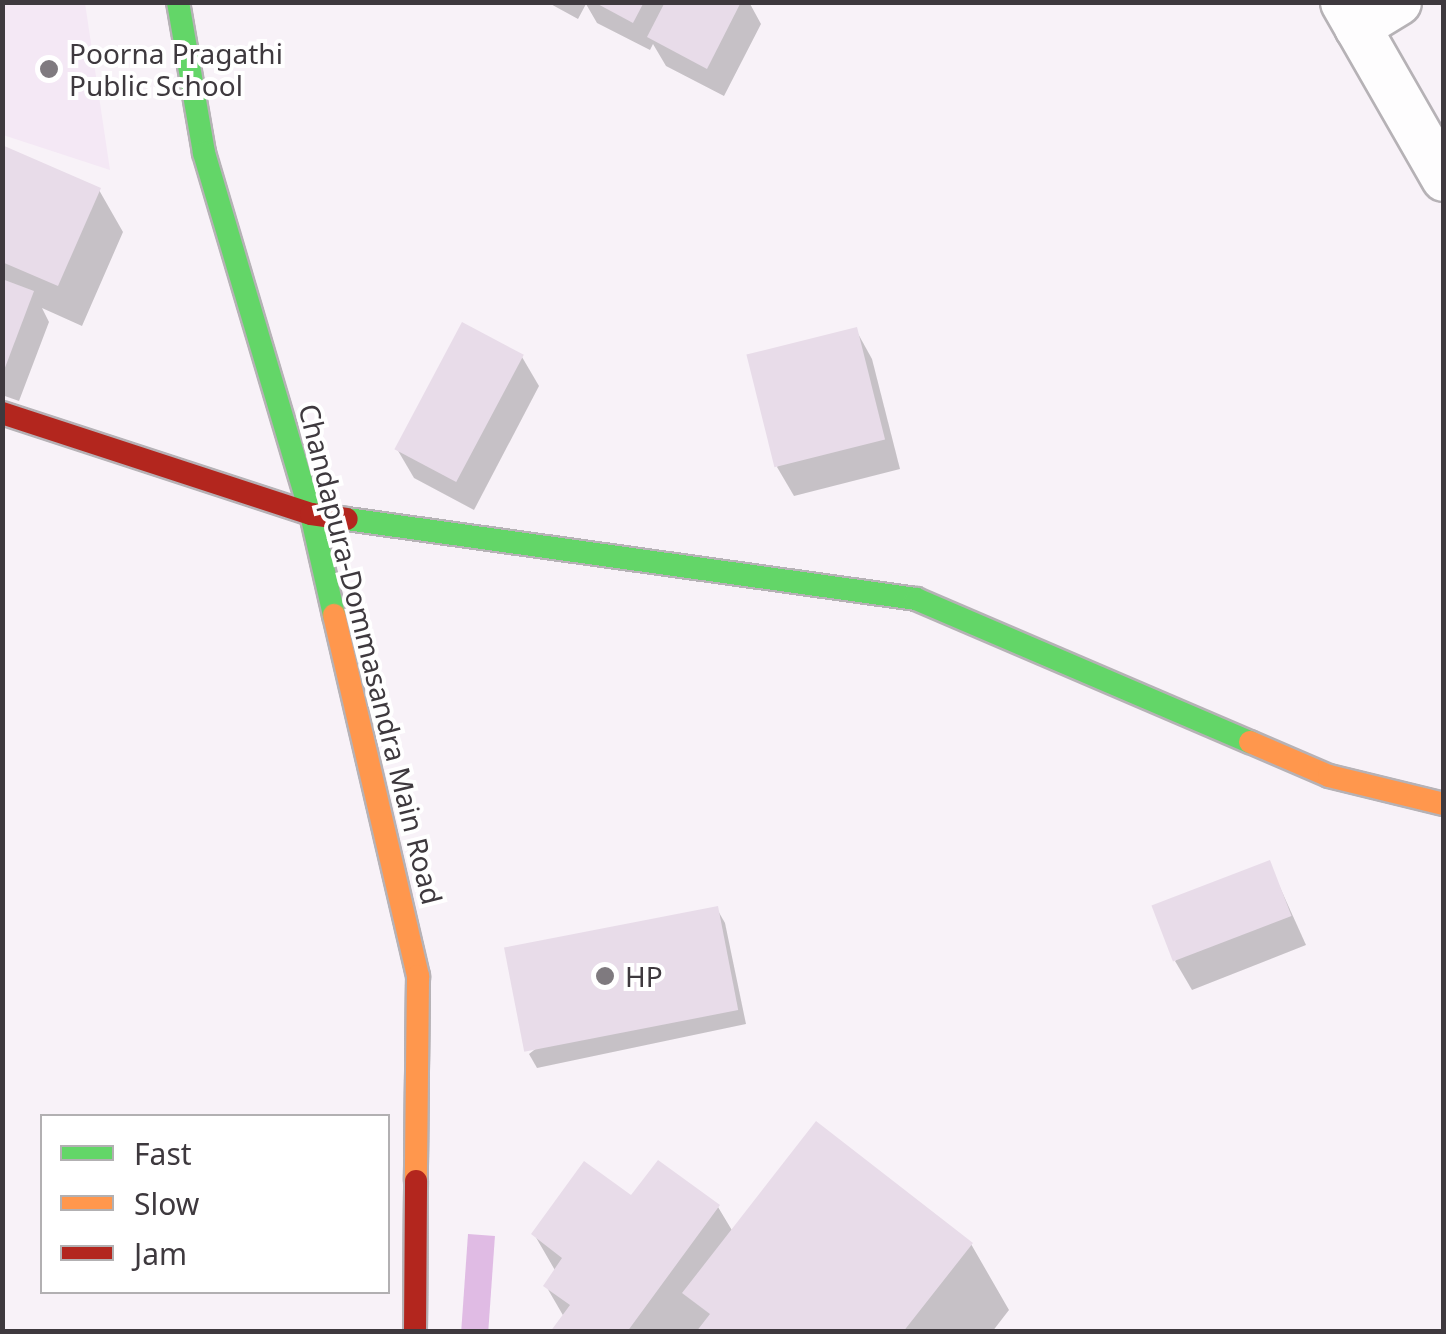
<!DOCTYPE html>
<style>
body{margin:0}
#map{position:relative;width:1446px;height:1334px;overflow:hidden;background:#f8f2f8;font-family:"Noto Sans",sans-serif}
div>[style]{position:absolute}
.built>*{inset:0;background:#f4e8f5}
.water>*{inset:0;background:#e0bbe4;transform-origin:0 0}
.shadow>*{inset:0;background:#0003}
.building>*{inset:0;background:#e8dce9;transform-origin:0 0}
.roads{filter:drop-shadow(2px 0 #b6b2b6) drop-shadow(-2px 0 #b6b2b6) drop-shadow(0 2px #b6b2b6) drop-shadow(0 -2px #b6b2b6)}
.street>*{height:45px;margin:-22.5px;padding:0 22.5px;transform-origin:22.5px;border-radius:22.5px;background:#fefdfe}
.fast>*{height:22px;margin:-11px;padding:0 11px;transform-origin:11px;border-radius:11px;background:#63d668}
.slow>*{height:22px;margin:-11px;padding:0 11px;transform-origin:11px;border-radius:11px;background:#ff974d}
.jam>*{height:22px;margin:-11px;padding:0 11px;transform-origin:11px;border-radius:11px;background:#b3261e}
.dots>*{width:28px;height:28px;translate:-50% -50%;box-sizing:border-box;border:5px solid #fff;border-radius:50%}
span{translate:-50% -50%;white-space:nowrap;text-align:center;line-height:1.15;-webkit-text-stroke:8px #fff;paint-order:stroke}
.poi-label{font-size:28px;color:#3e393e}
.left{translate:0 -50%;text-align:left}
.street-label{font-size:28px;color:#3e393e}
.frame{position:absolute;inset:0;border:5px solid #3e393e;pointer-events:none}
.legend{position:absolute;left:40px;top:1114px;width:350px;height:180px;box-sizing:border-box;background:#fff;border:2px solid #b2b0b2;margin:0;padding:12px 18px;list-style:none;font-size:30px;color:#3e393e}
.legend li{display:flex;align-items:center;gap:20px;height:50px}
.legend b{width:50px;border:2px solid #b2b0b2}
</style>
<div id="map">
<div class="built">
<i style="clip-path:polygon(3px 2px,85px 3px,110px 170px,3px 135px)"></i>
</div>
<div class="water">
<i style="left:468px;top:1234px;width:27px;height:97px;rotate:4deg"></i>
</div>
<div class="shadow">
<i style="clip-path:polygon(547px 2px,749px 2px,761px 24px,724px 96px,666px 66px,653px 44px,650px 50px,597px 23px,586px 4px,578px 19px)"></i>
<i style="clip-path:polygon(2px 147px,99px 190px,123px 232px,82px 326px,42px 308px,49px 322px,19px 401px,2px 395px)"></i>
<i style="clip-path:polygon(856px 330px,872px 359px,900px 469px,794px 496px,777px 467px)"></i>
<i style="clip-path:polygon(522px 357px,539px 386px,474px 510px,414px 478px,397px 449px)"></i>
<i style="clip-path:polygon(1269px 863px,1306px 945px,1192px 990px,1175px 961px)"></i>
<i style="clip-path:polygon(717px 909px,725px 923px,746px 1024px,537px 1068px,529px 1054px)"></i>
<i style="clip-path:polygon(632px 1199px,718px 1207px,733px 1232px,971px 1244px,1009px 1310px,992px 1332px,554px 1332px,564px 1317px,546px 1286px,556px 1272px,534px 1234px)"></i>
</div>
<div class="building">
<i style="clip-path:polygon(594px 2px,644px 2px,633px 23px)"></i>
<i style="clip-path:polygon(665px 2px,741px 2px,707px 69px,647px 37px)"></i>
<i style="clip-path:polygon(2px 145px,101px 188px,58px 286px,2px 262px)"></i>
<i style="clip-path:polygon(2px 279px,34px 291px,3px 373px,2px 373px)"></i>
<i style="left:462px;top:322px;width:70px;height:144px;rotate:28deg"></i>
<i style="left:857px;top:327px;width:116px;height:114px;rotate:76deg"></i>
<i style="left:1270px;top:860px;width:60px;height:127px;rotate:69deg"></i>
<i style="left:718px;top:906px;width:106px;height:218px;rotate:79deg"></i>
<i style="clip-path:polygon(816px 1121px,973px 1243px,903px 1332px,696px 1332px,710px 1314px,682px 1293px)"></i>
<i style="clip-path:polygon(658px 1160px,720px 1205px,627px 1332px,550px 1332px,570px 1305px,543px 1286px,562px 1258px,531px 1234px,584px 1161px,631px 1195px)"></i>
</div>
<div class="roads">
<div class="street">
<i style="left:1343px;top:2px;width:203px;rotate:60.2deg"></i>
<i style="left:1357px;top:27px;width:48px;rotate:-31.4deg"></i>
</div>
<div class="fast">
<i style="left:178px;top:2px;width:153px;rotate:80.2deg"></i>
<i style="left:204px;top:153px;width:377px;rotate:73.5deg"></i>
<i style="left:311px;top:514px;width:104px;rotate:77.2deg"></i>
<i style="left:347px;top:519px;width:575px;rotate:8deg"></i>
<i style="left:916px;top:599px;width:363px;rotate:23.2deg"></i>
</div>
<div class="slow">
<i style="left:334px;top:615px;width:371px;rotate:76.9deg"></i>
<i style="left:418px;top:976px;width:205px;rotate:90.6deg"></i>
<i style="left:1250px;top:742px;width:86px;rotate:23.3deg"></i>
<i style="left:1329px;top:776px;width:118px;rotate:13.7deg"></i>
</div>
<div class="jam">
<i style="left:2px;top:413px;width:325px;rotate:18.1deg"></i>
<i style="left:311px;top:514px;width:36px;rotate:8deg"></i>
<i style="left:415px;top:1332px;width:151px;rotate:-89.6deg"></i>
</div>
</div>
<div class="dots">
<i style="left:49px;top:69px;background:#7f7a7f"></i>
<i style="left:605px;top:976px;background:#7f7a7f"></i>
</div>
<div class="poi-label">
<span class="left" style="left:69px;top:69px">Poorna Pragathi<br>Public School</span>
<span class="left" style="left:625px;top:976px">HP</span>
</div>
<div class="street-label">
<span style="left:371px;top:654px;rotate:76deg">Chandapura-Dommasandra Main Road</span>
</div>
<div class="frame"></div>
<ul class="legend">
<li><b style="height:12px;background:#63d668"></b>Fast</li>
<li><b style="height:12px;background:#ff974d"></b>Slow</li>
<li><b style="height:12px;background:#b3261e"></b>Jam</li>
</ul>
</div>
